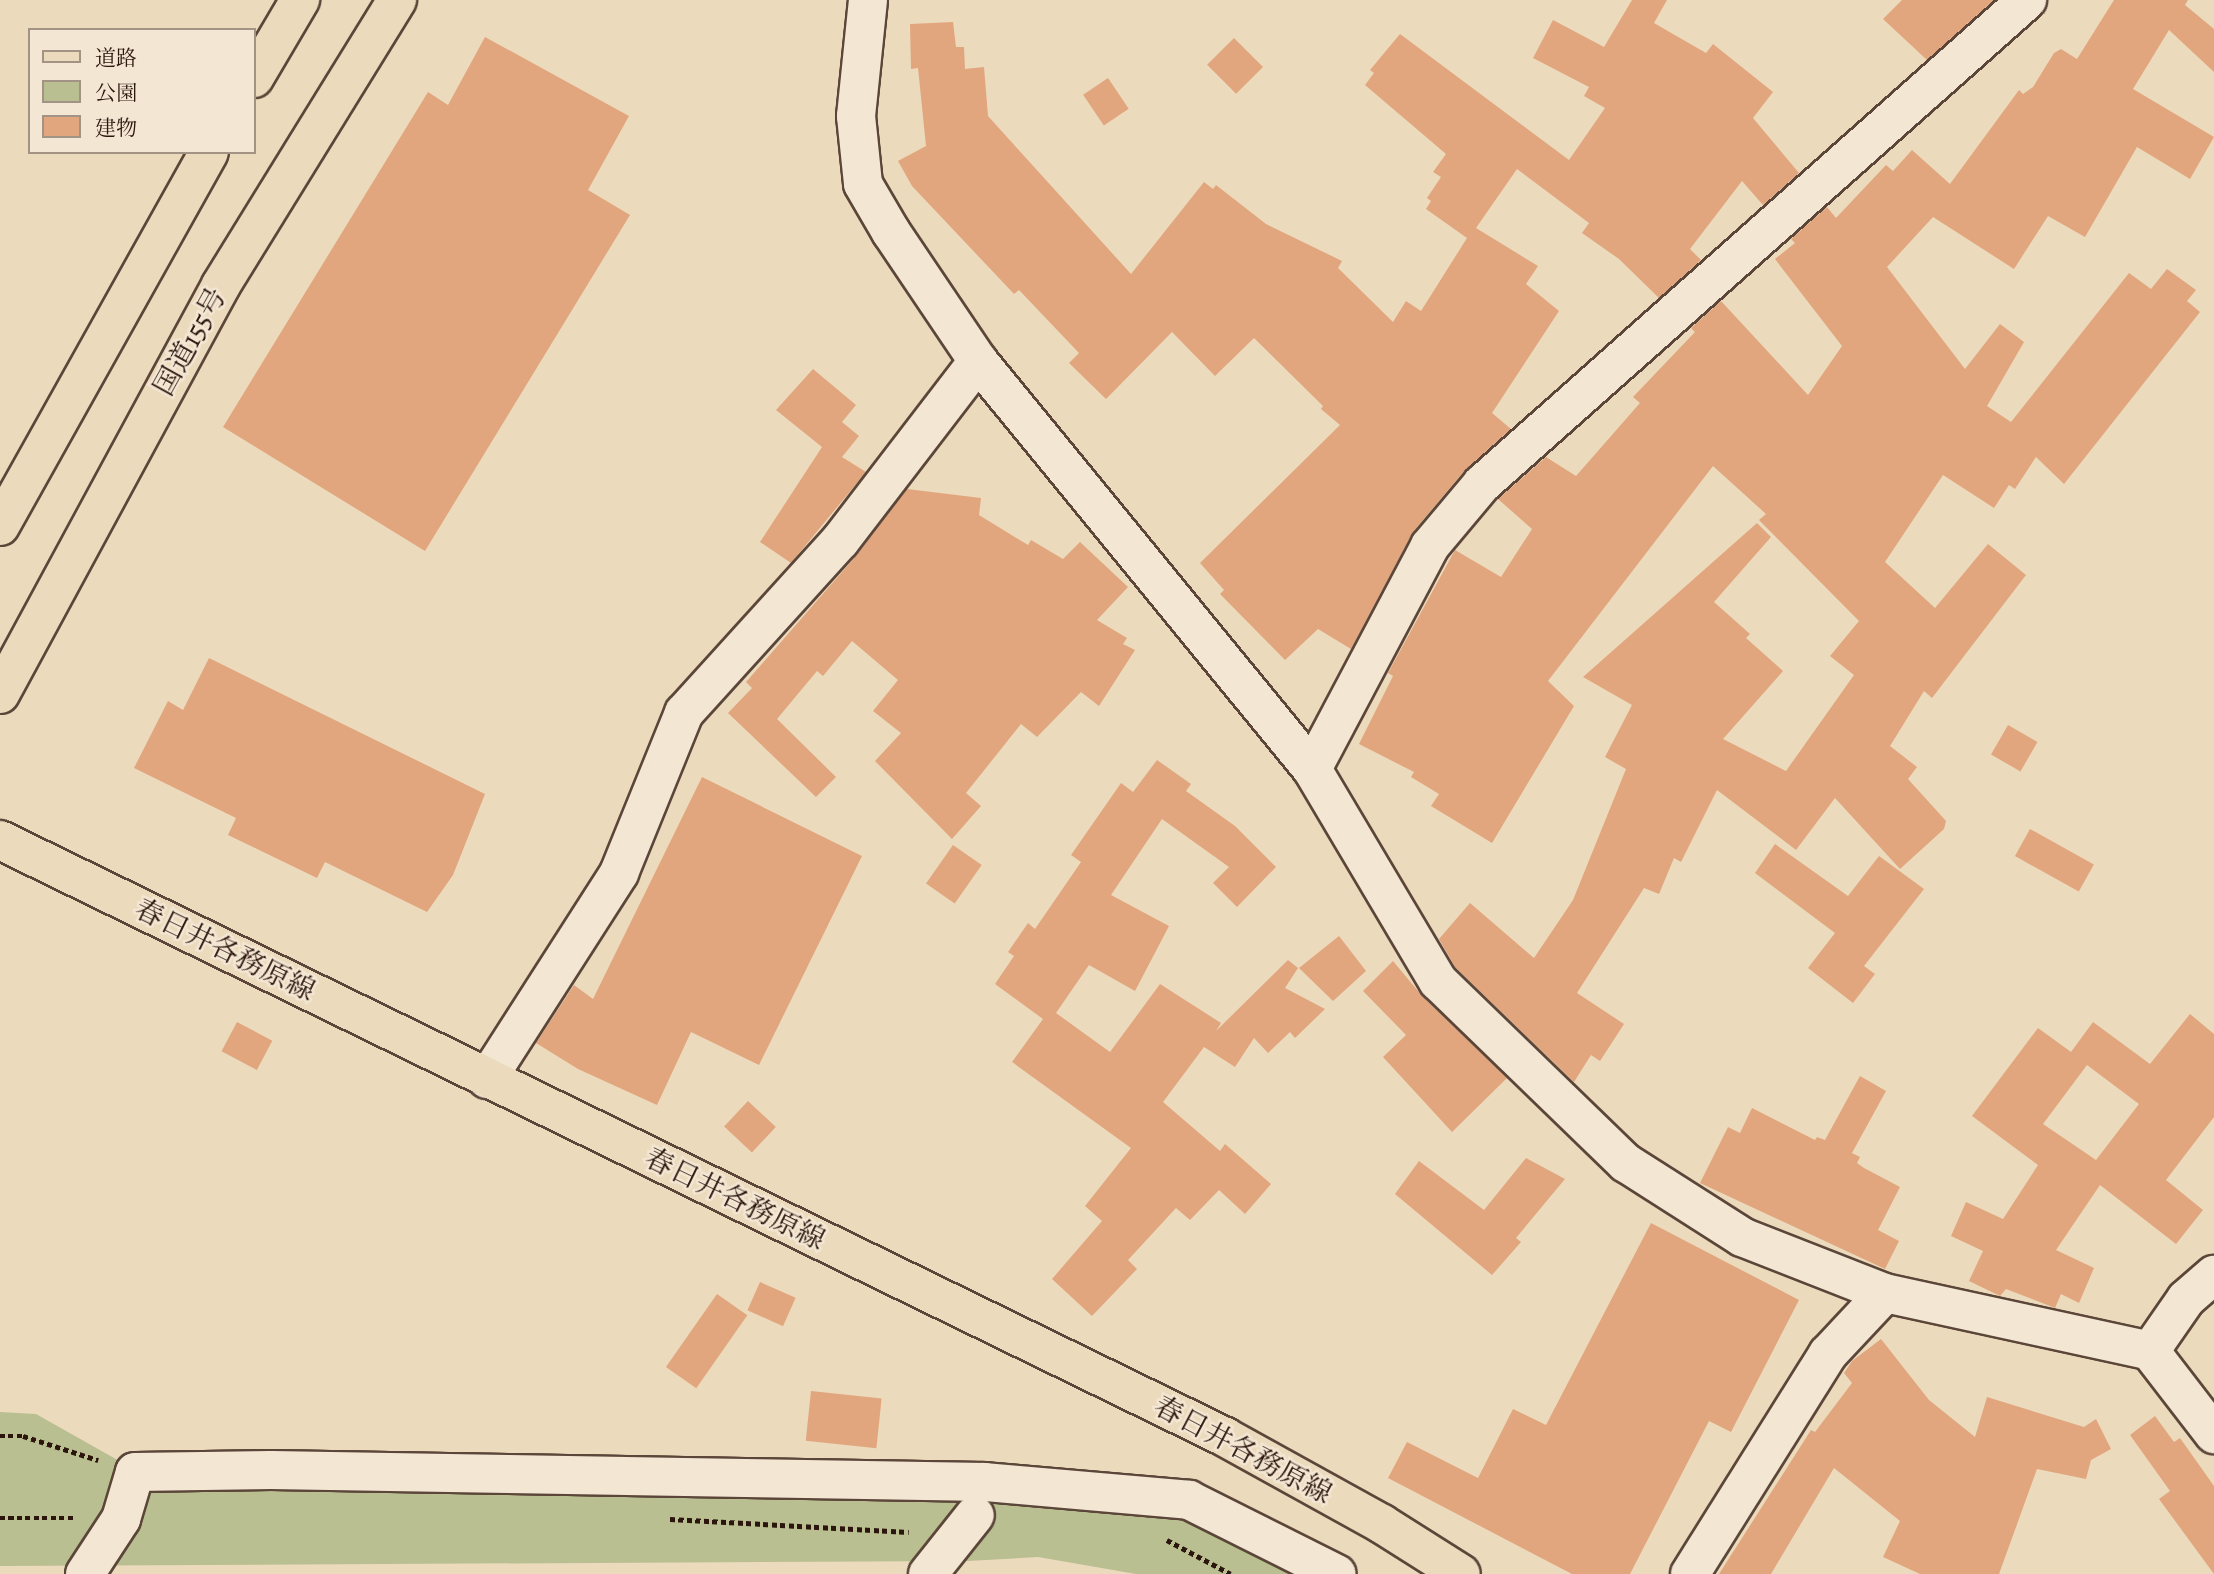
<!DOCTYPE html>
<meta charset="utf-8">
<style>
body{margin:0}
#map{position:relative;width:2214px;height:1574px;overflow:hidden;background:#ecdabd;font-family:Alegreya,"Noto Serif JP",serif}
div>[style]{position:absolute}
.green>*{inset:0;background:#b9bf90}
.building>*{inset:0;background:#e1a67e;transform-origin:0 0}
.path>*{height:4.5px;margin-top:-2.25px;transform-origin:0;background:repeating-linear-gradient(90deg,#2b150d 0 5px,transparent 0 8.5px)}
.roads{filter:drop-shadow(2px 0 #5b4639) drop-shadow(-2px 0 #5b4639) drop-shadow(0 2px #5b4639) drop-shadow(0 -2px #5b4639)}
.street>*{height:38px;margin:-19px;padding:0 19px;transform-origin:19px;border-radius:19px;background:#f3e7d4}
.secondary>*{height:38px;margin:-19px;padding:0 19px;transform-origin:19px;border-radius:19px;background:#f3e7d4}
.primary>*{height:38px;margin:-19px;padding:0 19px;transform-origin:19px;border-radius:19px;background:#ecdabd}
.highway>*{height:38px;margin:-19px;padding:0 19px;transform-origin:19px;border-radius:19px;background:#ecdabd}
span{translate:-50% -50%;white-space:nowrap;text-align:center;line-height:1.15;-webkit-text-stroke:5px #f3e7d4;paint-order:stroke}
.street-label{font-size:28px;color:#2b150d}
.legend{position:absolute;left:28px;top:28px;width:228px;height:126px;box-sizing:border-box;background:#f3e7d4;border:2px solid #a39384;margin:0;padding:9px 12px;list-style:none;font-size:21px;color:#2b150d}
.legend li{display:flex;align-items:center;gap:14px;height:35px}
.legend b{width:35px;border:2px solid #a39384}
</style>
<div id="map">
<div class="green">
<i style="clip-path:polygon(0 1412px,36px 1414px,153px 1480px,961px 1492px,1195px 1518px,1314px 1574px,1136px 1574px,1038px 1557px,968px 1561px,0 1566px)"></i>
</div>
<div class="building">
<i style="clip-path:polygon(1632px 0,1667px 0,1654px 23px,1706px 53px,1713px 44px,1773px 92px,1753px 118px,1799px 173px,1763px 205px,1742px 181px,1690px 249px,1701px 260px,1659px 298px,1619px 259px,1582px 233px,1589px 223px,1517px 169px,1476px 228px,1538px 266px,1526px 284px,1559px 311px,1492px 413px,1511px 429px,1465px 470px,1413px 532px,1351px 649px,1318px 629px,1285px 660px,1220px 594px,1224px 590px,1200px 563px,1340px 425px,1321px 409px,1323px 406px,1254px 338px,1215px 376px,1172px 332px,1106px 399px,1069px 363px,1079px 353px,1019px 290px,1014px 294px,912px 186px,898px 161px,926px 146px,918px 68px,911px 69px,910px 24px,953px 22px,956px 47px,964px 47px,965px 69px,984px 67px,988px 116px,1131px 274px,1204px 182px,1213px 189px,1216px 185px,1266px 224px,1342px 261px,1338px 268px,1393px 322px,1406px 301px,1421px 311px,1467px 238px,1426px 209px,1431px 201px,1427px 198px,1441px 177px,1433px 172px,1446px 154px,1365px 85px,1374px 73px,1370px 70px,1400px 34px,1569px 160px,1605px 108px,1584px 96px,1589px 87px,1533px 58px,1553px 20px,1604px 47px)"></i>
<i style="clip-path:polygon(1902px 0,1994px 0,1927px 60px,1883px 19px)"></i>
<i style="clip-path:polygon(2114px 0,2188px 0,2185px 5px,2214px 29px,2214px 72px,2169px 30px,2133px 89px,2214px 137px,2190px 179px,2137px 147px,2085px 237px,2048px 216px,2014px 269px,1933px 217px,1887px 267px,1965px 369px,2000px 324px,2024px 342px,1987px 406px,2011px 422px,2129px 273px,2151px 289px,2167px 269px,2196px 290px,2187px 301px,2200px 312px,2064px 484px,2036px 457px,2015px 489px,2009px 485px,1994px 508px,1943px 475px,1885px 562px,1935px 608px,1988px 544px,2026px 575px,1932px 698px,1924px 691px,1890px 746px,1917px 767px,1908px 779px,1946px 821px,1944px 829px,1900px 869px,1835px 798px,1796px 850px,1717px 790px,1681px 862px,1674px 858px,1659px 894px,1644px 888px,1577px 993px,1624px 1024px,1600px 1061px,1591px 1055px,1574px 1082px,1455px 967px,1439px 939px,1470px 903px,1534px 958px,1573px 900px,1626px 769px,1605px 757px,1632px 705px,1583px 677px,1757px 523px,1771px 537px,1714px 602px,1750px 634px,1746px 638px,1783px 671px,1723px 739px,1786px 771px,1854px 675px,1830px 656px,1859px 621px,1759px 520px,1766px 514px,1713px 466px,1548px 681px,1574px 706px,1492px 843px,1431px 806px,1439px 794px,1411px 777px,1414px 772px,1359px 744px,1393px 676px,1388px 673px,1455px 550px,1501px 577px,1532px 529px,1498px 499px,1546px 457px,1576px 476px,1640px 403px,1633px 397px,1695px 332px,1691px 328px,1721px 301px,1808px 395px,1842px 346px,1775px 259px,1795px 243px,1791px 239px,1827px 207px,1836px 218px,1886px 165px,1893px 171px,1912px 150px,1950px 184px,2019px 90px,2023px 94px,2033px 87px,2054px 53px,2061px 49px,2077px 59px)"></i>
<i style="clip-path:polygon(485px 37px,629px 116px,588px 190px,630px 215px,425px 551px,223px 427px,428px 92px,448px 105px)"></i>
<i style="left:1234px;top:38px;width:41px;height:38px;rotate:45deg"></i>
<i style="left:1108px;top:78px;width:37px;height:30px;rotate:56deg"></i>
<i style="clip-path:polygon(813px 369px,856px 405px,842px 422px,859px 436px,842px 457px,866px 472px,791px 563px,760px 542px,822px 447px,776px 410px)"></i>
<i style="clip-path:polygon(907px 489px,981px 498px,979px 515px,1028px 545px,1031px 540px,1063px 559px,1080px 542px,1128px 587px,1097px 620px,1127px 638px,1123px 644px,1135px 650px,1099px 706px,1081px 692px,1037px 737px,1021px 724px,966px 793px,981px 806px,952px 839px,875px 761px,901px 733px,873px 711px,898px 680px,852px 641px,823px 676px,817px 671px,777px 719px,836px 777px,816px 797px,728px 713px,752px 688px,746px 682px,856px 556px)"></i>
<i style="clip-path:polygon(209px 658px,485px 794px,453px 875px,427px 912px,325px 862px,317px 878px,228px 835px,236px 818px,134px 768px,168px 701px,183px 710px)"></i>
<i style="left:2008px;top:725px;width:34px;height:34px;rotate:30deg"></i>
<i style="clip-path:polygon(1157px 760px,1191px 784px,1186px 791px,1235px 826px,1276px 867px,1237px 907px,1213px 883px,1229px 867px,1162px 819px,1111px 895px,1169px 926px,1135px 991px,1089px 965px,1056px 1013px,1110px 1052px,1160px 984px,1221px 1023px,1216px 1031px,1288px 960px,1298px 968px,1285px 988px,1325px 1009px,1295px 1038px,1290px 1032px,1268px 1053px,1254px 1038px,1235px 1067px,1204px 1047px,1163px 1102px,1220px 1151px,1225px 1144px,1271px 1184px,1245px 1214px,1219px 1190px,1190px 1220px,1176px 1208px,1128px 1260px,1137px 1269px,1092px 1316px,1052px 1279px,1102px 1221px,1085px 1206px,1131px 1148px,1012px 1062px,1043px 1019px,995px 984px,1014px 956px,1008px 952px,1028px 923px,1035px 929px,1081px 862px,1071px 855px,1121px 783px,1133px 792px)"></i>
<i style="clip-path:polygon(702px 777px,862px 856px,759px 1065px,691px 1032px,657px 1105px,578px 1069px,536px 1043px,574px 985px,593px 999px)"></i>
<i style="left:2030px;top:829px;width:73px;height:31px;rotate:29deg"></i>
<i style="clip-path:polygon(1775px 844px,1848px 896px,1879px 856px,1924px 889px,1864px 966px,1875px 974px,1853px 1003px,1808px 968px,1835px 933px,1755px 873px)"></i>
<i style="left:953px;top:845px;width:35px;height:47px;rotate:35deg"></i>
<i style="clip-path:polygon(1339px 936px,1366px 971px,1333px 1001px,1299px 968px)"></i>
<i style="clip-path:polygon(1393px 961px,1423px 997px,1507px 1078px,1452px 1132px,1383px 1057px,1406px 1035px,1363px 991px)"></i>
<i style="clip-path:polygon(evenodd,2190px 1014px,2214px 1034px,2214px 1117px,2166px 1180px,2203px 1210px,2176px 1244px,2100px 1185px,2056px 1250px,2094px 1268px,2079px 1303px,2061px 1294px,2055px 1308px,2006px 1289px,2000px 1296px,1969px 1281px,1983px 1251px,1951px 1236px,1966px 1202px,2003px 1219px,2038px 1165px,1972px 1116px,2038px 1028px,2071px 1052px,2093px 1022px,2150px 1064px,2190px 1014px,2087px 1065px,2139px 1104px,2096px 1160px,2043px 1124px,2087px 1065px)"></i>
<i style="left:237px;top:1022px;width:40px;height:33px;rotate:28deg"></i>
<i style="clip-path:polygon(1860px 1076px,1886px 1091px,1852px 1153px,1860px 1157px,1857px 1163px,1864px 1168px,1900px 1187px,1878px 1230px,1899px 1241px,1885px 1269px,1700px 1183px,1728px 1127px,1740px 1133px,1752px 1108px,1815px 1140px,1817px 1137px,1825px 1140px)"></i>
<i style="left:748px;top:1101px;width:38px;height:35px;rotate:43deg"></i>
<i style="clip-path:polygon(1526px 1158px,1565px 1179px,1516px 1238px,1521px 1242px,1492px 1275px,1395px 1194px,1419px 1161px,1484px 1210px)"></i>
<i style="clip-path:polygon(1651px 1223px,1799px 1300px,1731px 1432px,1709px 1421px,1630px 1574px,1572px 1574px,1388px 1478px,1407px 1442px,1478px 1478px,1513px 1409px,1546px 1425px)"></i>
<i style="left:760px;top:1282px;width:39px;height:31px;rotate:24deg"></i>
<i style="left:717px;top:1294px;width:37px;height:89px;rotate:35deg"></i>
<i style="clip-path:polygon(1881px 1339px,1929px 1400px,1975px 1437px,1987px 1397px,2084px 1427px,2096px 1419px,2111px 1449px,2091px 1460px,2086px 1479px,2037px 1469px,1999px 1574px,1920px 1574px,1883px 1557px,1900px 1521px,1834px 1468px,1771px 1574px,1719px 1574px,1811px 1430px,1815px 1432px,1852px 1383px,1844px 1373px,1852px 1361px)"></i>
<i style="left:811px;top:1391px;width:71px;height:50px;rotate:6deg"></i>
<i style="clip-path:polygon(2155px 1416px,2174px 1442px,2180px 1438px,2214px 1486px,2214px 1574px,2159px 1499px,2170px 1491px,2130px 1435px)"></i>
</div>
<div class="path">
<i style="left:0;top:1436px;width:23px"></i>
<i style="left:23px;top:1436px;width:79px;rotate:17.7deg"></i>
<i style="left:0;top:1518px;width:75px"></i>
<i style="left:670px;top:1519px;width:239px;rotate:3.1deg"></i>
<i style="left:1167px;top:1540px;width:72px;rotate:28deg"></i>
</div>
<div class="roads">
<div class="street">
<i style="left:1312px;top:769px;width:252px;rotate:-62.1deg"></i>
<i style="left:1430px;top:546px;width:81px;rotate:-50deg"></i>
<i style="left:1482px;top:484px;width:729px;rotate:-41.61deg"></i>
<i style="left:487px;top:1079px;width:245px;rotate:-57.3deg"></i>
<i style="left:619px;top:873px;width:173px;rotate:-67.9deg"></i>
<i style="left:684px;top:713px;width:232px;rotate:-47.8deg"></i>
<i style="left:840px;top:541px;width:227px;rotate:-52.5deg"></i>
<i style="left:2150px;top:1351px;width:63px;rotate:-55.3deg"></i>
<i style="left:2186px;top:1299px;width:37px;rotate:-41deg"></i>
<i style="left:85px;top:1574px;width:66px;rotate:-56.8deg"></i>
<i style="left:121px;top:1519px;width:49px;rotate:-73.4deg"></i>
<i style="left:135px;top:1472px;width:136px;rotate:-0.8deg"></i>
<i style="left:271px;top:1470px;width:714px;rotate:0.96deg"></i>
<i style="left:985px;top:1482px;width:205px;rotate:5deg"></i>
<i style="left:1189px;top:1500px;width:165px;rotate:26.6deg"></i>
<i style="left:928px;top:1574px;width:75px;rotate:-51.5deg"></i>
<i style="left:1690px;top:1574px;width:260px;rotate:-57.9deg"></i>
<i style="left:1828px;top:1354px;width:83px;rotate:-46.9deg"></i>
</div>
<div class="secondary">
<i style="left:868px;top:0;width:117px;rotate:95.9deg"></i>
<i style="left:856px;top:116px;width:68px;rotate:84.1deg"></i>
<i style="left:863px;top:184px;width:56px;rotate:59.7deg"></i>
<i style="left:891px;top:232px;width:156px;rotate:56deg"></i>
<i style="left:978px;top:361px;width:527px;rotate:50.7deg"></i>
<i style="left:1312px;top:769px;width:247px;rotate:59.3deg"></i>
<i style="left:1438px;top:981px;width:262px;rotate:44.1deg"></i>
<i style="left:1626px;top:1163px;width:138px;rotate:32.5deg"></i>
<i style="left:1742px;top:1237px;width:154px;rotate:21.4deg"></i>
<i style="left:1885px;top:1293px;width:271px;rotate:12.3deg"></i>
<i style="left:2150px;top:1351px;width:105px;rotate:52.4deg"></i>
</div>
<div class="primary">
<i style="left:0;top:840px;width:1363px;rotate:25.98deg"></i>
<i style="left:1225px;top:1437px;width:179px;rotate:29deg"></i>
<i style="left:1382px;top:1524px;width:93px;rotate:32.3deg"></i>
</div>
<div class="highway">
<i style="left:254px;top:78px;width:91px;rotate:-59.5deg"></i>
<i style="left:0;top:526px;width:428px;rotate:-60.8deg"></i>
<i style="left:0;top:694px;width:465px;rotate:-61.6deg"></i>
<i style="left:221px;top:285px;width:335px;rotate:-58.3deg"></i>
</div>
</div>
<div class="street-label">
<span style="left:190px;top:342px;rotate:-61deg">国道155号</span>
<span style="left:225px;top:950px;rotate:26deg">春日井各務原線</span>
<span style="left:735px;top:1199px;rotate:26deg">春日井各務原線</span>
<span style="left:1243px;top:1450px;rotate:28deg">春日井各務原線</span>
</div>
<ul class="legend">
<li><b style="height:9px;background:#ecdabd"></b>道路</li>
<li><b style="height:19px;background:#b9bf90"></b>公園</li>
<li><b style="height:19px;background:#e1a67e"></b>建物</li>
</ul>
</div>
